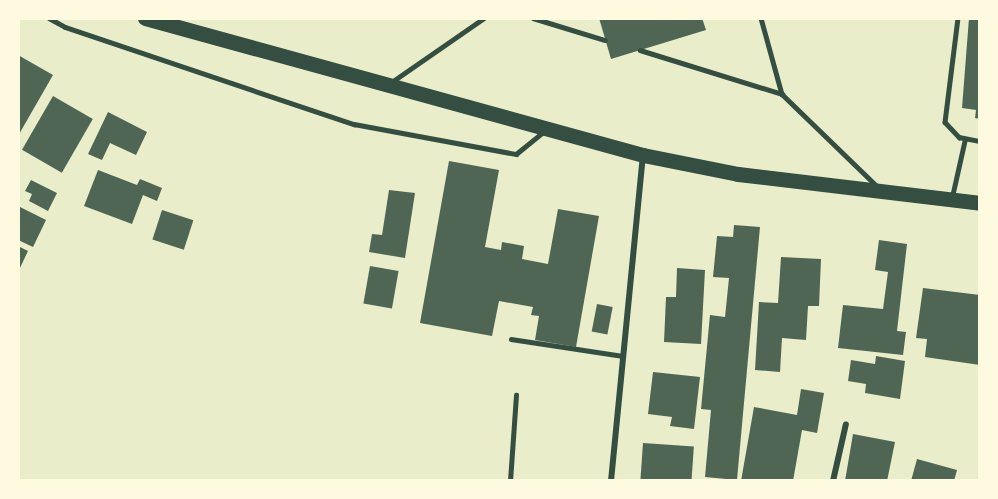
<!DOCTYPE html>
<style>
body{margin:0}
#map{position:relative;width:998px;height:499px;overflow:hidden;background:#e9edc9;font-family:Lato,sans-serif}
div>[style]{position:absolute}
.building>*{inset:0;background:#4f6655;transform-origin:0 0}
.service>*{height:4.5px;margin:-2.25px;padding:0 2.25px;transform-origin:2.25px;border-radius:2.25px;background:#344e41}
.minor>*{height:6px;margin:-3px;padding:0 3px;transform-origin:3px;border-radius:3px;background:#344e41}
.primary>*{height:15px;margin:-7.5px;padding:0 7.5px;transform-origin:7.5px;border-radius:7.5px;background:#344e41}
span{translate:-50% -50%;white-space:nowrap;text-align:center;line-height:1.15;-webkit-text-stroke:4.5px #fefae0;paint-order:stroke}
.frame{position:absolute;inset:0;border:20px solid #fefae0;pointer-events:none}
</style>
<div id="map">
<div class="building">
<i style="clip-path:polygon(599px 18px,702px 18px,706px 30px,611px 59px)"></i>
<i style="clip-path:polygon(969px 18px,980px 18px,980px 119px,975px 118px,976px 110px,962px 108px)"></i>
<i style="clip-path:polygon(18px 55px,53px 75px,18px 136px)"></i>
<i style="left:53px;top:96px;width:46px;height:62px;rotate:30deg"></i>
<i style="clip-path:polygon(108px 112px,147px 132px,136px 155px,110px 143px,102px 160px,88px 154px)"></i>
<i style="clip-path:polygon(449px 161px,499px 170px,485px 247px,501px 250px,502px 242px,524px 246px,522px 259px,548px 264px,558px 209px,599px 216px,576px 347px,535px 340px,539px 316px,531px 315px,533px 307px,499px 301px,492px 336px,420px 323px)"></i>
<i style="clip-path:polygon(98px 170px,137px 185px,140px 179px,162px 188px,157px 201px,143px 195px,132px 224px,84px 206px)"></i>
<i style="clip-path:polygon(31px 180px,57px 193px,48px 211px,29px 201px,32px 194px,25px 191px)"></i>
<i style="clip-path:polygon(389px 190px,415px 193px,405px 258px,369px 252px,372px 234px,382px 235px)"></i>
<i style="clip-path:polygon(18px 206px,46px 220px,33px 247px,18px 240px)"></i>
<i style="left:162px;top:210px;width:33px;height:31px;rotate:18deg"></i>
<i style="clip-path:polygon(734px 225px,760px 227px,737px 480px,705px 477px,711px 410px,701px 409px,710px 315px,725px 317px,729px 278px,713px 277px,717px 236px,733px 237px)"></i>
<i style="clip-path:polygon(879px 240px,907px 244px,897px 331px,906px 332px,903px 355px,838px 348px,843px 305px,883px 309px,888px 272px,875px 270px)"></i>
<i style="clip-path:polygon(18px 246px,28px 251px,18px 272px)"></i>
<i style="clip-path:polygon(781px 257px,821px 259px,819px 306px,808px 306px,806px 340px,782px 338px,780px 372px,755px 370px,759px 302px,778px 303px)"></i>
<i style="left:370px;top:266px;width:29px;height:38px;rotate:10deg"></i>
<i style="clip-path:polygon(677px 268px,705px 270px,701px 344px,664px 342px,666px 297px,676px 297px)"></i>
<i style="clip-path:polygon(923px 288px,980px 295px,980px 365px,925px 357px,927px 339px,916px 338px)"></i>
<i style="left:597px;top:304px;width:16px;height:28px;rotate:11deg"></i>
<i style="clip-path:polygon(876px 356px,905px 361px,900px 399px,865px 393px,866px 384px,848px 381px,851px 360px,875px 364px)"></i>
<i style="clip-path:polygon(653px 372px,700px 377px,694px 429px,670px 426px,672px 417px,648px 414px)"></i>
<i style="clip-path:polygon(801px 389px,824px 393px,817px 433px,802px 430px,793px 481px,741px 481px,754px 407px,797px 415px)"></i>
<i style="clip-path:polygon(853px 434px,895px 442px,887px 481px,845px 481px)"></i>
<i style="left:643px;top:443px;width:51px;height:38px;rotate:4deg"></i>
<i style="clip-path:polygon(917px 459px,957px 470px,954px 481px,911px 481px)"></i>
</div>
<div class="service">
<i style="left:49px;top:18px;width:18px;rotate:29deg"></i>
<i style="left:65px;top:27px;width:305px;rotate:18.6deg"></i>
<i style="left:354px;top:124px;width:165px;rotate:10.5deg"></i>
<i style="left:516px;top:154px;width:35px;rotate:-39deg"></i>
<i style="left:533px;top:18px;width:75px;rotate:17deg"></i>
<i style="left:761px;top:18px;width:79px;rotate:74.6deg"></i>
<i style="left:958px;top:18px;width:105px;rotate:97.1deg"></i>
<i style="left:945px;top:122px;width:21px;rotate:47deg"></i>
<i style="left:959px;top:137px;width:21px;rotate:11deg"></i>
<i style="left:640px;top:50px;width:149px;rotate:17.2deg"></i>
<i style="left:782px;top:94px;width:131px;rotate:44.1deg"></i>
<i style="left:393px;top:81px;width:111px;rotate:-34.7deg"></i>
<i style="left:952px;top:197px;width:59px;rotate:-77.4deg"></i>
<i style="left:511px;top:339px;width:113px;rotate:8.6deg"></i>
<i style="left:510px;top:481px;width:86px;rotate:-86deg"></i>
</div>
<div class="minor">
<i style="left:611px;top:481px;width:327px;rotate:-84.4deg"></i>
<i style="left:833px;top:481px;width:58px;rotate:-77.2deg"></i>
</div>
<div class="primary">
<i style="left:145px;top:18px;width:517px;rotate:15.38deg"></i>
<i style="left:643px;top:155px;width:97px;rotate:11.3deg"></i>
<i style="left:738px;top:174px;width:244px;rotate:6.8deg"></i>
</div>
<div class="frame"></div>
</div>
